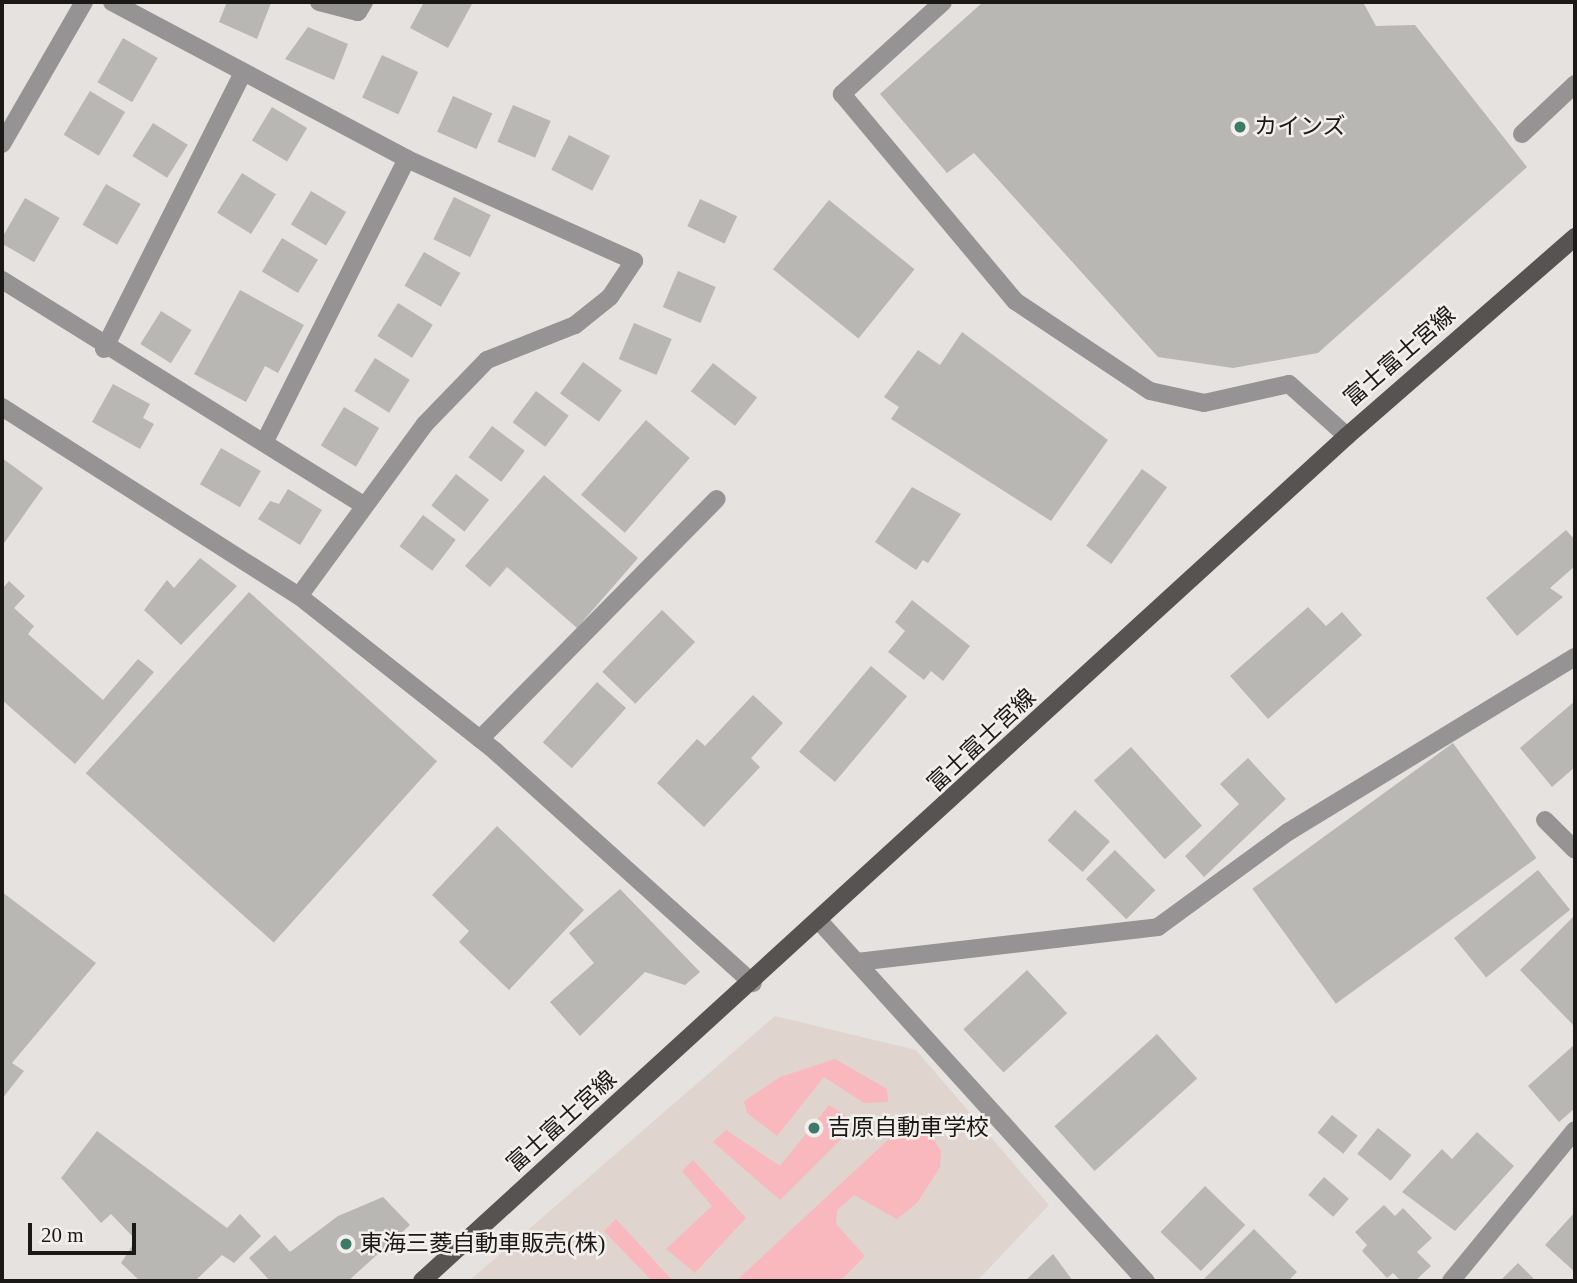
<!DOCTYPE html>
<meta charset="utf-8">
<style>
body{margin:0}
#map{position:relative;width:1577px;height:1283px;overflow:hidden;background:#e6e2df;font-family:"Times New Roman","Noto Sans JP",serif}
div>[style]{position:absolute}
.built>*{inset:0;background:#e0d5ce}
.green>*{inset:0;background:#f9b7be}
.building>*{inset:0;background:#b9b7b3;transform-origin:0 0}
.minor>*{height:18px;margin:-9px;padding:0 9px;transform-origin:9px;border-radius:9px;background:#959393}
.major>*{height:18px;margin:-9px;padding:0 9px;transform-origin:9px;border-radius:9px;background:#565352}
.dots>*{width:19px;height:19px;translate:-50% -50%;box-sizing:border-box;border:4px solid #f3efec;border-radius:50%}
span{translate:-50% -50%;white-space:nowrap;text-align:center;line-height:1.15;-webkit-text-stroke:5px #f3efec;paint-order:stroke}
.poi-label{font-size:23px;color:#1b1918}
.left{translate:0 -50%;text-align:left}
.street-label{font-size:23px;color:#1b1918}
.frame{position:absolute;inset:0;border:4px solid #1b1918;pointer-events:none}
.scale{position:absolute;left:28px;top:1223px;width:108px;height:32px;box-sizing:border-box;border:4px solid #1b1918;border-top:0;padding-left:9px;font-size:21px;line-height:24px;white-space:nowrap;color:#1b1918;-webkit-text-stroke:5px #f3efec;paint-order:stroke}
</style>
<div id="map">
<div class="built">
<i style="clip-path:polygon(775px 1016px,916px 1050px,1049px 1205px,977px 1281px,469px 1281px)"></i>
</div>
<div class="green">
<i style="clip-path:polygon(835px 1059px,887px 1089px,888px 1102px,864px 1103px,824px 1077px,777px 1136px,747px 1113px,744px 1101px,780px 1077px)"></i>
<i style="clip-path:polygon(829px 1105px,857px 1123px,780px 1200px,713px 1142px,726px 1130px,780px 1166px)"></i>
<i style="clip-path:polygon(903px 1126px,931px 1135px,941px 1151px,940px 1167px,917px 1203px,897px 1219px,854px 1195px,837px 1210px,836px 1224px,865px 1256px,840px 1281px,736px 1281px)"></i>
<i style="clip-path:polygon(693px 1160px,746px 1218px,695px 1273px,666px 1249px,712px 1206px,682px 1171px)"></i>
<i style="clip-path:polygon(616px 1219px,673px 1281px,652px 1281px,604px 1231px)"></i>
</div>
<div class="building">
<i style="clip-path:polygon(227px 2px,271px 3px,257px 39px,219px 22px)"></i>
<i style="clip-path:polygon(424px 2px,473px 2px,448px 48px,410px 28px)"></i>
<i style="clip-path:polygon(983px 2px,1363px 2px,1376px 26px,1415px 25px,1527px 167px,1318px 353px,1233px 368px,1158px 357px,974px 153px,947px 173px,880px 94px)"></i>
<i style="clip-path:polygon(308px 27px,348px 44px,334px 80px,285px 59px)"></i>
<i style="left:123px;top:38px;width:40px;height:51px;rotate:30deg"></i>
<i style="left:382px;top:55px;width:40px;height:47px;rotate:25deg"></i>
<i style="left:90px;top:91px;width:41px;height:51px;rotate:31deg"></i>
<i style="left:453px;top:96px;width:43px;height:39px;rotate:24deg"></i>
<i style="left:513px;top:105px;width:41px;height:40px;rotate:23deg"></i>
<i style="left:272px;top:107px;width:41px;height:39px;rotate:31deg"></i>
<i style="left:153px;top:123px;width:41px;height:39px;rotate:32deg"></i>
<i style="left:569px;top:135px;width:46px;height:39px;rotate:27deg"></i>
<i style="left:242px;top:173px;width:40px;height:47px;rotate:32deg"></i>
<i style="left:106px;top:184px;width:40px;height:47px;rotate:30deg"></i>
<i style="left:311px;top:191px;width:41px;height:39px;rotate:31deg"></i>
<i style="left:454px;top:197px;width:41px;height:47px;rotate:26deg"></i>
<i style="left:25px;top:198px;width:40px;height:51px;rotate:30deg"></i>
<i style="left:700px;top:199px;width:41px;height:30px;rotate:25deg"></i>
<i style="left:829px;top:200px;width:110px;height:89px;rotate:39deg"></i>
<i style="left:282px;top:238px;width:42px;height:39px;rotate:31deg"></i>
<i style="left:424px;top:252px;width:42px;height:39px;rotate:30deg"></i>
<i style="left:678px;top:271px;width:41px;height:39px;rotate:23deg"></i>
<i style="clip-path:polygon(240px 290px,304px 325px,278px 373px,265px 366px,246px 402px,194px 374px)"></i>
<i style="left:398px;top:303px;width:41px;height:39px;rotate:32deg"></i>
<i style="left:161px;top:311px;width:36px;height:39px;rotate:32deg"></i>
<i style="left:634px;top:323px;width:41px;height:39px;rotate:23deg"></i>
<i style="clip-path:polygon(962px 332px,1108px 440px,1051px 521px,891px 419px,899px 407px,884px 397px,918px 350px,940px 365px)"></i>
<i style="left:375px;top:358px;width:41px;height:39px;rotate:32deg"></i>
<i style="left:583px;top:362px;width:48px;height:39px;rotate:36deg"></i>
<i style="left:713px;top:363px;width:56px;height:36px;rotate:38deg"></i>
<i style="clip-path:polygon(113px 384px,150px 404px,143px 418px,154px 424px,140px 449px,92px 422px)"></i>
<i style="left:536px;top:391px;width:41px;height:39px;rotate:37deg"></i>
<i style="left:344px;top:407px;width:41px;height:45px;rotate:31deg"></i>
<i style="left:646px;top:420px;width:58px;height:99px;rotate:41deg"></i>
<i style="left:492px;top:426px;width:41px;height:39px;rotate:37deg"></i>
<i style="left:221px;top:448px;width:46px;height:42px;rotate:30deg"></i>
<i style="clip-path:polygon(2px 458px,43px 488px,2px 546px)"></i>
<i style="left:1142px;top:469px;width:31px;height:95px;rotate:36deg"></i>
<i style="left:456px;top:474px;width:42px;height:40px;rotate:38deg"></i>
<i style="clip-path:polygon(544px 475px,638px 558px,577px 628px,507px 567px,490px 587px,465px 566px)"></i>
<i style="clip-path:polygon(912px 487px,961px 514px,928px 563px,923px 560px,916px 570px,875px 542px)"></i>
<i style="clip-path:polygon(288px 489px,322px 510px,300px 545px,258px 519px,270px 501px,279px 504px)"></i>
<i style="left:423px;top:515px;width:41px;height:39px;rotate:37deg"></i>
<i style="clip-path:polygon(1566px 530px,1575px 540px,1575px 566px,1550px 588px,1563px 597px,1517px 636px,1486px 598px)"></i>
<i style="clip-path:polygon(200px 558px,237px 586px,181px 645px,144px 610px,167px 580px,174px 588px)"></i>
<i style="clip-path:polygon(9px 581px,25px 596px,14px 608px,34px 626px,28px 634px,103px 700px,138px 659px,154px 672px,75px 764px,2px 700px,2px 589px)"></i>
<i style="left:249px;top:592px;width:253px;height:244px;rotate:42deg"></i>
<i style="clip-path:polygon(912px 600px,970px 646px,943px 681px,931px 671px,924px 680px,888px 652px,905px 631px,895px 622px)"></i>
<i style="clip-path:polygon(1308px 607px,1326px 626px,1342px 612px,1362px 635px,1268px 719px,1230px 676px)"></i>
<i style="left:662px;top:610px;width:46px;height:86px;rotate:44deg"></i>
<i style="left:871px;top:666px;width:47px;height:112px;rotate:40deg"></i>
<i style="left:597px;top:682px;width:39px;height:81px;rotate:42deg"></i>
<i style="clip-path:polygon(753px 695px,783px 723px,751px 758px,760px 767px,704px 827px,657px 783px,697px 739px,705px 746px)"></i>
<i style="clip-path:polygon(1575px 701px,1575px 767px,1552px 787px,1520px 748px)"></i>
<i style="left:1453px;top:743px;width:142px;height:248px;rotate:54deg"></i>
<i style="left:1131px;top:747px;width:106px;height:50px;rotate:48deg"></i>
<i style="clip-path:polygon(1248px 758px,1286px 799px,1204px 877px,1185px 856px,1239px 804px,1220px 784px)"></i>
<i style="left:1075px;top:810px;width:47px;height:41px;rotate:42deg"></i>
<i style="clip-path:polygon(497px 826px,584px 910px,509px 990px,459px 942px,469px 931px,432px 895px)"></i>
<i style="left:1115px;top:850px;width:57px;height:41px;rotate:45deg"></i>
<i style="left:1538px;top:870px;width:51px;height:108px;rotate:51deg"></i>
<i style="clip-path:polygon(620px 889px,700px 972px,685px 985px,645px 972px,580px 1036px,550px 1002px,594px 963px,569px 933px)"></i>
<i style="clip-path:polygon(2px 892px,96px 963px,12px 1063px,24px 1071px,2px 1099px)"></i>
<i style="clip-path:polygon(1575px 915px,1575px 1027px,1520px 970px)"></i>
<i style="left:1027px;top:970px;width:59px;height:87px;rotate:47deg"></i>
<i style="left:1157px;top:1034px;width:60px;height:138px;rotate:48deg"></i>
<i style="clip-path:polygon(1574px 1045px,1575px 1108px,1559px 1122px,1528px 1086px)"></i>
<i style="left:1332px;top:1115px;width:33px;height:23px;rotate:39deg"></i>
<i style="left:1378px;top:1128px;width:43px;height:33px;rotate:39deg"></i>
<i style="clip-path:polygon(97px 1131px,227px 1228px,240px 1214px,261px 1236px,234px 1263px,222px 1255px,195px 1281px,140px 1281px,121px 1263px,136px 1240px,111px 1214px,101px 1223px,61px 1178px)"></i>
<i style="clip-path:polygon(1477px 1132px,1514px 1166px,1455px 1231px,1402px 1192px,1442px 1149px,1452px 1159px)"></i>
<i style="left:1324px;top:1177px;width:33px;height:24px;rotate:41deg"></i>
<i style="left:1205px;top:1186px;width:56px;height:64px;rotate:44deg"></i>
<i style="clip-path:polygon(383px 1197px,410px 1225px,348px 1281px,270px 1281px,249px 1258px,275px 1235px,290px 1252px,338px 1216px)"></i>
<i style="clip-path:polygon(1384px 1205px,1395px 1216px,1403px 1208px,1432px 1238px,1417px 1252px,1431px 1266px,1415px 1281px,1401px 1281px,1393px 1273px,1387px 1278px,1362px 1251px,1367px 1245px,1355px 1232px)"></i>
<i style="clip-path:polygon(1575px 1212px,1575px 1272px,1545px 1245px)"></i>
<i style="clip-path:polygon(1254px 1229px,1297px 1272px,1288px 1281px,1202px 1281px)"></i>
<i style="clip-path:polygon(1053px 1254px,1073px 1281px,1025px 1281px)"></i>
<i style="clip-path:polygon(1518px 1263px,1536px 1281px,1500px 1281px)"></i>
</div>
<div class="minor">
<i style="left:112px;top:2px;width:334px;rotate:28deg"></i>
<i style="left:407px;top:159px;width:249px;rotate:24.2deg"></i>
<i style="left:634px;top:261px;width:43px;rotate:123.7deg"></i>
<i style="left:610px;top:297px;width:45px;rotate:141.3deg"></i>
<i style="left:575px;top:325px;width:95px;rotate:158.3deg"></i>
<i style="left:487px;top:360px;width:89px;rotate:134.1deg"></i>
<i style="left:425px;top:424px;width:213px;rotate:126.2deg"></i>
<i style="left:319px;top:2px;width:40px;rotate:14.4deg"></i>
<i style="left:358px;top:12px;width:12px;rotate:-59deg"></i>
<i style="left:943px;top:2px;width:137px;rotate:137.7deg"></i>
<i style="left:842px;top:94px;width:270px;rotate:50.1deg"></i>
<i style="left:1015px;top:301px;width:162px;rotate:33.7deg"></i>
<i style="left:1150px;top:391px;width:55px;rotate:12.5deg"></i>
<i style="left:1204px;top:403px;width:87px;rotate:-12.6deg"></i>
<i style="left:1289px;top:384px;width:78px;rotate:41.9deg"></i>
<i style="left:1522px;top:134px;width:73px;rotate:-43.3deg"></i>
<i style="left:2px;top:144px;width:164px;rotate:-60deg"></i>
<i style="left:2px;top:280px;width:424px;rotate:31.9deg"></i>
<i style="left:104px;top:349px;width:309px;rotate:-63.3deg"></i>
<i style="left:2px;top:407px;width:352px;rotate:32.5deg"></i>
<i style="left:299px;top:596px;width:250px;rotate:38.3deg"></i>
<i style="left:495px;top:751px;width:347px;rotate:42deg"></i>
<i style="left:265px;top:441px;width:316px;rotate:-63.3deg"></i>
<i style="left:480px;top:739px;width:337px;rotate:-45.4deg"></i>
<i style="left:1545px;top:820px;width:42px;rotate:45deg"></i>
<i style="left:821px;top:923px;width:484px;rotate:47.8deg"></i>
<i style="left:857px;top:962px;width:303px;rotate:-6.6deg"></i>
<i style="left:1158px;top:927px;width:161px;rotate:-36.2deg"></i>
<i style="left:1288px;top:832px;width:336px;rotate:-31.4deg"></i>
<i style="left:1451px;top:1281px;width:195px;rotate:-50.6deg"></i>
</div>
<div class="major">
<i style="left:422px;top:1281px;width:1253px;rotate:-42.41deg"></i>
<i style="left:1347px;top:436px;width:303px;rotate:-41.1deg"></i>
</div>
<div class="dots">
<i style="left:1240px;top:127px;background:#3b7b68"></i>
<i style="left:814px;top:1128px;background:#3b7b68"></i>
<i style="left:346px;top:1244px;background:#3b7b68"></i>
</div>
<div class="poi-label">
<span class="left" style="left:1254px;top:127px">カインズ</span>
<span class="left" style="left:828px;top:1128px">吉原自動車学校</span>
<span class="left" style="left:360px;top:1244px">東海三菱自動車販売(株)</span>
</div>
<div class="street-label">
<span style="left:1400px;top:357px;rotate:-41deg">富士富士宮線</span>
<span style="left:982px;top:741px;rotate:-43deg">富士富士宮線</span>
<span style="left:562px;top:1122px;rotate:-42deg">富士富士宮線</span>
</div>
<div class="frame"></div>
<div class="scale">20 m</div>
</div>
